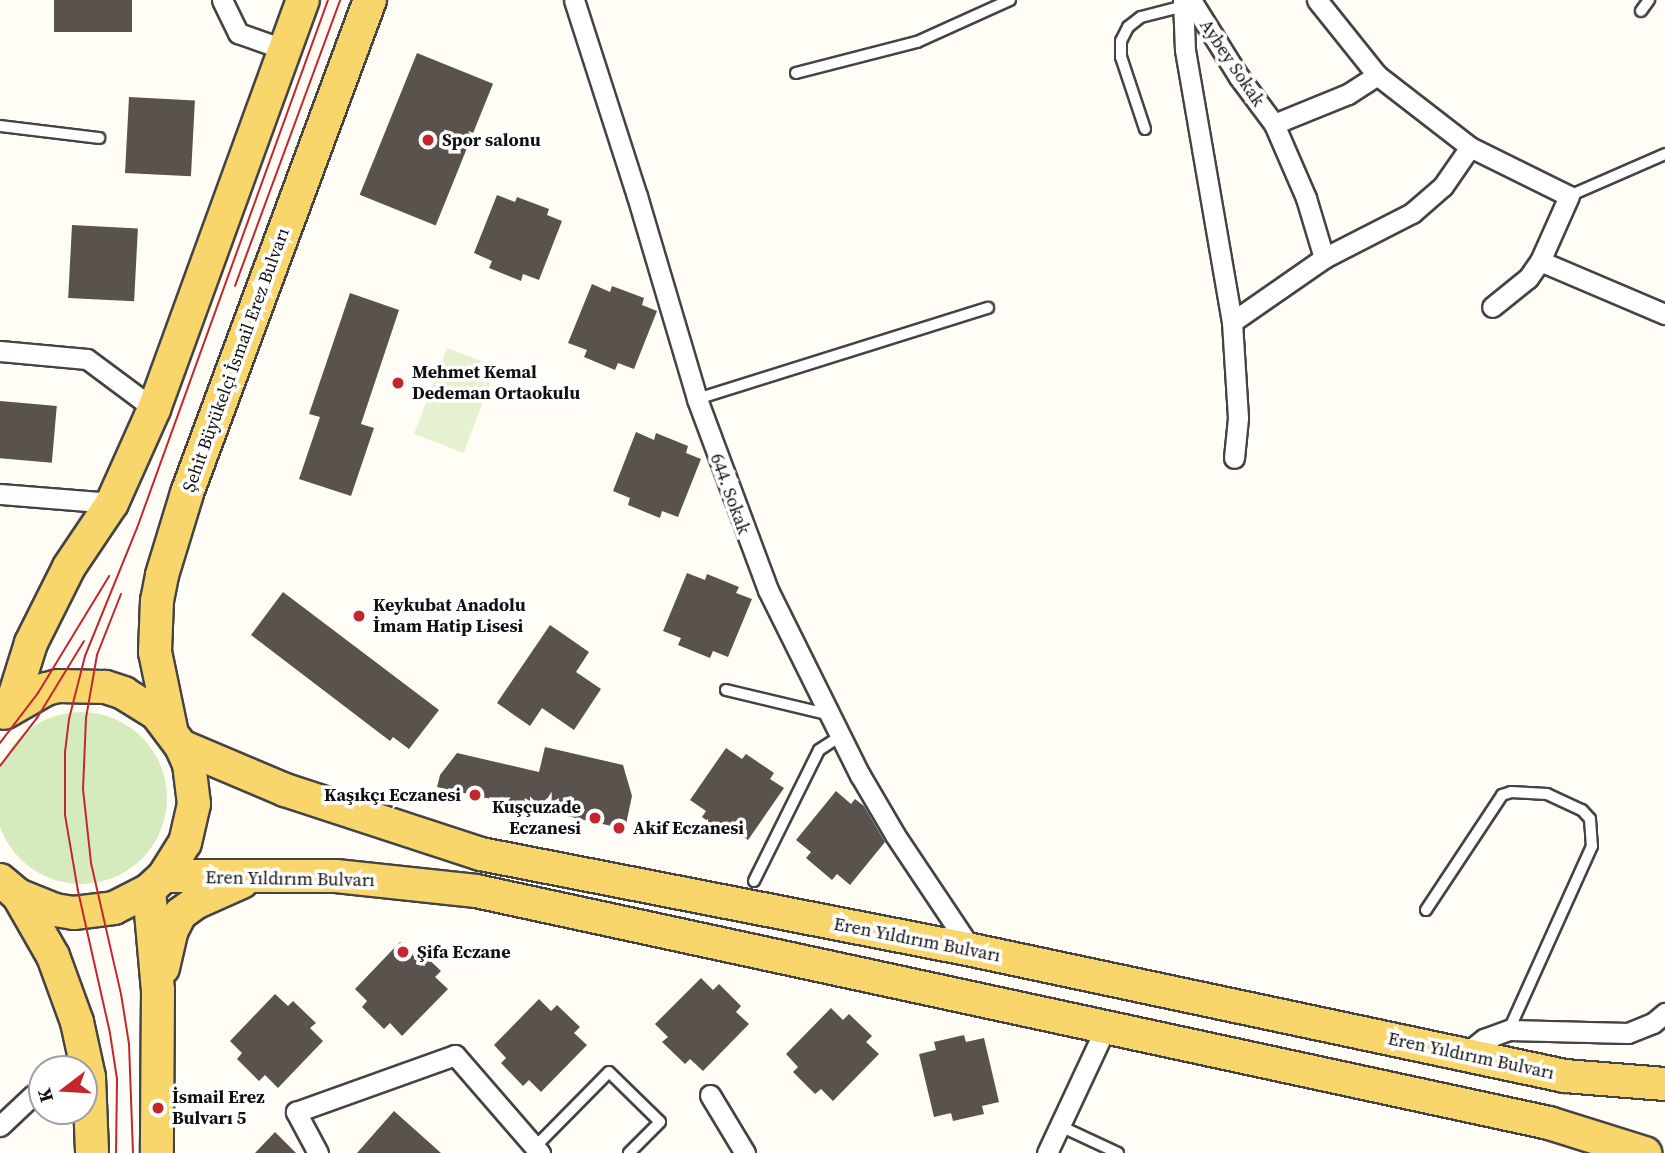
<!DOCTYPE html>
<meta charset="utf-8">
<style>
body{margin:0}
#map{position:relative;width:1665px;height:1153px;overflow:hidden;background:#fffdf5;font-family:"Source Serif 4",serif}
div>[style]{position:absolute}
.green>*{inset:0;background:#d5ebbd}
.round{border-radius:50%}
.pitch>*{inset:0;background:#e6f2cf;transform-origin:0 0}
.building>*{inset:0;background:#5a524d;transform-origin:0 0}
.roads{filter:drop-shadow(2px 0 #444) drop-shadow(-2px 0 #444) drop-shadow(0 2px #444) drop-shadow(0 -2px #444)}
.lane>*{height:10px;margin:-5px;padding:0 5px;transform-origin:5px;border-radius:5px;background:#fff}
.street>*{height:19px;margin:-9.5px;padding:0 9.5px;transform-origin:9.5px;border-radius:9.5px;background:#fff}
.primary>*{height:32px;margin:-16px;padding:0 16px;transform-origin:16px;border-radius:16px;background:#f9d66b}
.tram>*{height:2px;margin:-1px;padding:0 1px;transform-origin:1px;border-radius:1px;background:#c4262e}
.dots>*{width:19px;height:19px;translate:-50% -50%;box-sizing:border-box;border:4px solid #fff;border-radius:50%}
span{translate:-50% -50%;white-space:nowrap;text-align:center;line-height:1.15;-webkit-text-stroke:7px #fff;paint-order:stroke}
.street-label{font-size:18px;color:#111}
.poi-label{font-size:18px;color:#111;font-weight:700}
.left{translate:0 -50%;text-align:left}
.right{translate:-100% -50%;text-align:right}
.north{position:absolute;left:28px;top:1055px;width:70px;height:70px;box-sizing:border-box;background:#fff;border:2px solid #a0a0a0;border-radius:50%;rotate:253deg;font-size:19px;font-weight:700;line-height:28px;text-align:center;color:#111}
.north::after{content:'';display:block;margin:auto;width:24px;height:32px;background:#c4262e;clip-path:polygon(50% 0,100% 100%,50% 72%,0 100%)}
</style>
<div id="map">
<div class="green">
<i class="round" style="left:-5px;top:712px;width:172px;height:172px"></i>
</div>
<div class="pitch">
<i style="left:447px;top:348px;width:53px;height:92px;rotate:21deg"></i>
</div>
<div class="building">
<i style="left:54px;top:0;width:78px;height:32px"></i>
<i style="left:417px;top:53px;width:82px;height:153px;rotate:22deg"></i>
<i style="left:129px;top:97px;width:66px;height:76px;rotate:3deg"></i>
<i style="clip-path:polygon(497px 195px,515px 202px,517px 197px,549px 209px,547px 215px,562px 221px,539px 280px,523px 274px,521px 281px,489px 268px,492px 261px,474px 253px)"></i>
<i style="left:72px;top:225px;width:66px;height:73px;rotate:3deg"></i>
<i style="clip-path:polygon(592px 284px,610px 292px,612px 286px,644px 298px,642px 305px,657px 311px,634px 369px,618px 363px,615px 370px,584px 357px,587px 350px,568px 343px)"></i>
<i style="clip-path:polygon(350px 293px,399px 310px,361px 424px,374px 428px,351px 496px,299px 479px,320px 417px,309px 414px)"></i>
<i style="left:0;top:401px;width:57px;height:57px;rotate:5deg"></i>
<i style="clip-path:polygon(636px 432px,654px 440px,656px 433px,688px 446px,686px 453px,701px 459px,678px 517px,662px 511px,660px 518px,628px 505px,630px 498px,613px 491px)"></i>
<i style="clip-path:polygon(687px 573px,705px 580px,707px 574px,739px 587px,736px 593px,752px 599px,728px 657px,713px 651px,710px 658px,678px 645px,681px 638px,663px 631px)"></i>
<i style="clip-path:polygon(283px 592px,439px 710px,409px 749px,393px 737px,390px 741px,251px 635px)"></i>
<i style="clip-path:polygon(550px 625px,589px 652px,576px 672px,601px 689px,574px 730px,542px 708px,530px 726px,497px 703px)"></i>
<i style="clip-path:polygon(545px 747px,623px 765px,632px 796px,625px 829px,437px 787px,440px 775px,457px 753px,539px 772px)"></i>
<i style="clip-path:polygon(726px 748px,742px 759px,746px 754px,774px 773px,770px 779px,784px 788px,748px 840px,735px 830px,730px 837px,702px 817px,706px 811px,690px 800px)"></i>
<i style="clip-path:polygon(836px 791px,851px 804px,855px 799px,864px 806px,885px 842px,850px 885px,837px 874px,832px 880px,806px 858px,811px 852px,796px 840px)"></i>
<i style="clip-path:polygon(400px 942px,413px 955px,418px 949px,441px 971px,435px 977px,448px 989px,402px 1036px,390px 1023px,384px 1029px,362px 1007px,367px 1001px,355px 989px)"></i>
<i style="clip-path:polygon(701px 978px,713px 990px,719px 984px,741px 1006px,736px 1012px,749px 1024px,703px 1071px,690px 1059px,685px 1064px,662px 1042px,668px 1037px,655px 1024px)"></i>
<i style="clip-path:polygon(275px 994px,288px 1006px,293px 1001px,316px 1023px,310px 1028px,323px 1041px,278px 1088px,265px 1075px,259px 1081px,237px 1059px,242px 1053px,230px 1041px)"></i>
<i style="clip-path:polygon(539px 999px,551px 1011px,557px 1005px,580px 1027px,574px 1033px,587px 1045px,541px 1092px,529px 1080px,523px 1086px,501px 1063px,506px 1058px,494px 1045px)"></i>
<i style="clip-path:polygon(831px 1008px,843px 1020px,849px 1014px,872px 1036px,866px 1042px,879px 1054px,833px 1101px,821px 1089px,815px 1094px,793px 1072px,798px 1067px,786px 1054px)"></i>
<i style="clip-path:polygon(964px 1035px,966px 1042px,984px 1038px,999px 1102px,982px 1106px,984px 1114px,953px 1121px,951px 1113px,934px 1117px,919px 1054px,936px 1050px,934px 1042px)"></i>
<i style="clip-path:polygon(394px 1111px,441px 1153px,357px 1153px)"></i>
<i style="clip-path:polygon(275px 1132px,296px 1153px,255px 1153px)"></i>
</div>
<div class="roads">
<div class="lane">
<i style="left:1641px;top:11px;width:14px;rotate:-54deg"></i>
<i style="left:796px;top:73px;width:125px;rotate:-14.4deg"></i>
<i style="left:917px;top:42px;width:102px;rotate:-24.3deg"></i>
<i style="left:0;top:126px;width:100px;rotate:6.9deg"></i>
<i style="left:1145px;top:129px;width:76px;rotate:-108.4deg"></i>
<i style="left:1121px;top:57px;width:16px;rotate:-90deg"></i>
<i style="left:1121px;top:41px;width:16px;rotate:-63deg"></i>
<i style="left:1128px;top:27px;width:16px;rotate:-38deg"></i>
<i style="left:1141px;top:17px;width:44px;rotate:-14.3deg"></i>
<i style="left:1569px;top:196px;width:105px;rotate:-23.6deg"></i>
<i style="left:697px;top:399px;width:305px;rotate:-17.4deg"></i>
<i style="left:726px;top:690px;width:104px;rotate:13.4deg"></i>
<i style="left:754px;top:881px;width:146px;rotate:-63.6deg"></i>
<i style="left:819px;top:750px;width:24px;rotate:-33deg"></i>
<i style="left:1426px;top:910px;width:138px;rotate:-56.5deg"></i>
<i style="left:1502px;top:795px;width:9px;rotate:-18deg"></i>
<i style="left:1511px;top:792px;width:36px;rotate:3deg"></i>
<i style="left:1547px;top:794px;width:38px;rotate:25deg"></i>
<i style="left:1582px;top:810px;width:12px;rotate:48deg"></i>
<i style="left:1590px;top:819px;width:27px;rotate:86deg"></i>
<i style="left:1592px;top:846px;width:202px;rotate:114.3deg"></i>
<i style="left:1060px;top:1126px;width:64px;rotate:25deg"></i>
<i style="left:535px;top:1147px;width:105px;rotate:-45.4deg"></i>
<i style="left:609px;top:1072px;width:71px;rotate:44.4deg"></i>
<i style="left:660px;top:1122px;width:44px;rotate:135deg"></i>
</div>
<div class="street">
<i style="left:222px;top:0;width:37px;rotate:64deg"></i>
<i style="left:238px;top:33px;width:51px;rotate:19.5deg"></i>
<i style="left:574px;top:0;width:206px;rotate:72.2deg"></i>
<i style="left:637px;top:196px;width:212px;rotate:73.5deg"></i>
<i style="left:697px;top:399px;width:204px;rotate:69.6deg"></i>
<i style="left:768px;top:590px;width:207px;rotate:63.6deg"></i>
<i style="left:860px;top:775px;width:69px;rotate:59.7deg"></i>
<i style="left:895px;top:835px;width:138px;rotate:56.2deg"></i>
<i style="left:1183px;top:0;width:50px;rotate:87.7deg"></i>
<i style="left:1185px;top:50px;width:276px;rotate:80.2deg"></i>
<i style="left:1232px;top:322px;width:96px;rotate:86.4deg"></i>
<i style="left:1238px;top:418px;width:40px;rotate:95.7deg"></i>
<i style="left:1191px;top:0;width:91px;rotate:58.1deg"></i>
<i style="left:1239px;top:77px;width:59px;rotate:53.3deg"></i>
<i style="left:1274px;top:124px;width:81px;rotate:66.6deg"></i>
<i style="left:1306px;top:198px;width:63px;rotate:73.3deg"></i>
<i style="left:1317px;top:0;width:96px;rotate:51.3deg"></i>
<i style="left:1377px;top:75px;width:118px;rotate:37.7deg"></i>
<i style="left:1470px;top:147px;width:110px;rotate:26.3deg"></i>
<i style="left:1569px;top:196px;width:71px;rotate:114deg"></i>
<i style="left:1540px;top:261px;width:21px;rotate:125deg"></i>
<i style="left:1528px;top:278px;width:46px;rotate:141.1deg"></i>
<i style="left:1274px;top:124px;width:80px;rotate:-22.1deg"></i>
<i style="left:1348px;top:94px;width:35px;rotate:-33deg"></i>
<i style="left:1540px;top:261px;width:136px;rotate:23deg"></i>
<i style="left:1232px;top:322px;width:112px;rotate:-34.8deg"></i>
<i style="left:1324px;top:258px;width:99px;rotate:-27.1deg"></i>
<i style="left:1412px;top:213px;width:41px;rotate:-41.1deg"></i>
<i style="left:1443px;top:186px;width:47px;rotate:-55.3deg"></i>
<i style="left:0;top:351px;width:87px;rotate:5.3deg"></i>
<i style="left:87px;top:359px;width:84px;rotate:36.7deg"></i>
<i style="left:0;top:494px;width:112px;rotate:4.6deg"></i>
<i style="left:1464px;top:1055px;width:26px;rotate:-39deg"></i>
<i style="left:1484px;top:1039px;width:27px;rotate:-20deg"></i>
<i style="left:1509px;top:1030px;width:119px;rotate:1.4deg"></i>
<i style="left:1628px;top:1033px;width:27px;rotate:-22deg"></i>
<i style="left:1653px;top:1023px;width:16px;rotate:-40deg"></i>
<i style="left:710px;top:1095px;width:68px;rotate:58.9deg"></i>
<i style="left:0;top:1126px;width:45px;rotate:-43.2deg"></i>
<i style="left:318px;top:1153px;width:47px;rotate:-118.2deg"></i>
<i style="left:296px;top:1112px;width:169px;rotate:-19.7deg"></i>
<i style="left:455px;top:1055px;width:130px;rotate:49.1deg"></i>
<i style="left:1047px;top:1153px;width:141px;rotate:-64.9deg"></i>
</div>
<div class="primary">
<i style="left:11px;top:707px;width:67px;rotate:-72.6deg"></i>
<i style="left:31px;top:643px;width:85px;rotate:-63.4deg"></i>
<i style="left:69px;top:567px;width:77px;rotate:-56.1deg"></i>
<i style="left:112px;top:503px;width:103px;rotate:-65.9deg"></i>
<i style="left:154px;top:409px;width:435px;rotate:-70deg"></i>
<i style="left:171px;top:729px;width:79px;rotate:-101.7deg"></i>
<i style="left:155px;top:652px;width:51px;rotate:-87.8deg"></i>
<i style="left:157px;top:601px;width:26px;rotate:-79deg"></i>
<i style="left:162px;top:575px;width:86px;rotate:-73deg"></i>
<i style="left:187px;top:493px;width:526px;rotate:-69.64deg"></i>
<i style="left:181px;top:746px;width:113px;rotate:22.9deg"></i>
<i style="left:285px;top:790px;width:206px;rotate:18.1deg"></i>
<i style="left:481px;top:854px;width:500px;rotate:11.06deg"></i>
<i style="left:972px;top:950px;width:606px;rotate:12deg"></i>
<i style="left:1565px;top:1076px;width:100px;rotate:4.6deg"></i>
<i style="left:164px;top:876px;width:172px"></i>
<i style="left:336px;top:876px;width:141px;rotate:6.1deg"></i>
<i style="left:476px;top:891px;width:1098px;rotate:12.2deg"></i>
<i style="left:1549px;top:1123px;width:101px;rotate:17.4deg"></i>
<i style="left:0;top:880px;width:23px;rotate:40deg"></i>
<i style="left:18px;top:895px;width:40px;rotate:22deg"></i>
<i style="left:55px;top:910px;width:19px;rotate:9deg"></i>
<i style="left:74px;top:913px;width:40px;rotate:-7.1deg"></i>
<i style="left:114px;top:908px;width:39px;rotate:-27deg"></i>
<i style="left:149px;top:890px;width:21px;rotate:-43deg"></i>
<i style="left:164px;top:876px;width:39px;rotate:-58deg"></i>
<i style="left:185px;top:843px;width:40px;rotate:-77deg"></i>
<i style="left:194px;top:804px;width:40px;rotate:-97.1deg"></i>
<i style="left:189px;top:764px;width:20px;rotate:-114deg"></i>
<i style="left:181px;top:746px;width:40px;rotate:-127deg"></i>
<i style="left:157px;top:714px;width:39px;rotate:-148deg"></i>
<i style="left:124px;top:693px;width:20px;rotate:-162deg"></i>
<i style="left:105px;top:687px;width:47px;rotate:-178.8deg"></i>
<i style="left:58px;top:686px;width:12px;rotate:166deg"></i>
<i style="left:46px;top:689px;width:48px;rotate:150.3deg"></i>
<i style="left:149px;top:890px;width:100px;rotate:84.9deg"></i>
<i style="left:158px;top:990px;width:163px;rotate:90.4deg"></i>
<i style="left:18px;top:895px;width:70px;rotate:60.2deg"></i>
<i style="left:53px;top:956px;width:70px;rotate:70deg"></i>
<i style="left:77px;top:1022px;width:56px;rotate:77.7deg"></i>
<i style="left:89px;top:1077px;width:76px;rotate:87.7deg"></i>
<i style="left:163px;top:968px;width:37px;rotate:-77deg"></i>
<i style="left:171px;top:932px;width:20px;rotate:-63deg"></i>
<i style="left:180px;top:914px;width:19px;rotate:-36deg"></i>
<i style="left:195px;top:903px;width:51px;rotate:-24.1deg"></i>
</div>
</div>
<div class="tram">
<i style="left:235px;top:286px;width:305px;rotate:-69.8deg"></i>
<i style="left:121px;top:594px;width:66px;rotate:111.5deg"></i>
<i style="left:97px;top:655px;width:64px;rotate:99.9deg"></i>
<i style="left:86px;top:718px;width:71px;rotate:92.4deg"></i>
<i style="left:83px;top:789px;width:74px;rotate:83.8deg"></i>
<i style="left:91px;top:863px;width:134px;rotate:77.1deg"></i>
<i style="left:121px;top:994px;width:51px;rotate:80.9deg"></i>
<i style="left:129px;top:1044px;width:109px;rotate:87.9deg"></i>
<i style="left:0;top:743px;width:63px;rotate:-52.8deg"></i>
<i style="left:38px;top:693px;width:137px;rotate:-58.7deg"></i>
<i style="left:0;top:766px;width:61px;rotate:-52.4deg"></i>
<i style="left:37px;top:718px;width:90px;rotate:-58.6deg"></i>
<i style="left:116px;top:1153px;width:74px;rotate:-89.2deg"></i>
<i style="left:117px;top:1079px;width:47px;rotate:-98.7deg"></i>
<i style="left:110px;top:1033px;width:146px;rotate:-102.7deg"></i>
<i style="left:78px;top:891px;width:77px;rotate:-99.7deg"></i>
<i style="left:65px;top:815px;width:63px;rotate:-90deg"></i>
<i style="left:65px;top:752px;width:33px;rotate:-83deg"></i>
<i style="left:69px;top:719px;width:65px;rotate:-75.7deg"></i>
<i style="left:85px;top:656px;width:138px;rotate:-67.9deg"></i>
<i style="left:137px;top:528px;width:561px;rotate:-70.11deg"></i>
</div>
<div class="dots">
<i style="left:428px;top:140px;background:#c4262e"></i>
<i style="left:398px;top:383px;background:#c4262e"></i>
<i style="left:359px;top:616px;background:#c4262e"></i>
<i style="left:475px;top:795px;background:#c4262e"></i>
<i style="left:595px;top:818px;background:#c4262e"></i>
<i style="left:619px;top:828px;background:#c4262e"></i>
<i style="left:403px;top:952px;background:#c4262e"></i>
<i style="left:158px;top:1108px;background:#c4262e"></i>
</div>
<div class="street-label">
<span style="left:1232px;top:63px;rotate:56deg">Aybey Sokak</span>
<span style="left:236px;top:360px;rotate:-70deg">Şehit Büyükelçi İsmail Erez Bulvarı</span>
<span style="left:730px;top:494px;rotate:70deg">644. Sokak</span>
<span style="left:290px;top:879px;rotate:1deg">Eren Yıldırım Bulvarı</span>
<span style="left:917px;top:940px;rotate:11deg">Eren Yıldırım Bulvarı</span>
<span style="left:1471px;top:1056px;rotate:12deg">Eren Yıldırım Bulvarı</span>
</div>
<div class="poi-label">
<span class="left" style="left:442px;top:140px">Spor salonu</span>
<span class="left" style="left:412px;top:383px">Mehmet Kemal<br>Dedeman Ortaokulu</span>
<span class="left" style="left:373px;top:616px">Keykubat Anadolu<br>İmam Hatip Lisesi</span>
<span class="right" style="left:461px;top:795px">Kaşıkçı Eczanesi</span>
<span class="right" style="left:581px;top:818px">Kuşçuzade<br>Eczanesi</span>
<span class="left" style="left:633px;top:828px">Akif Eczanesi</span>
<span class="left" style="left:417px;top:952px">Şifa Eczane</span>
<span class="left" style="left:172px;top:1108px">İsmail Erez<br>Bulvarı 5</span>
</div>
<div class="north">K</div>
</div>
